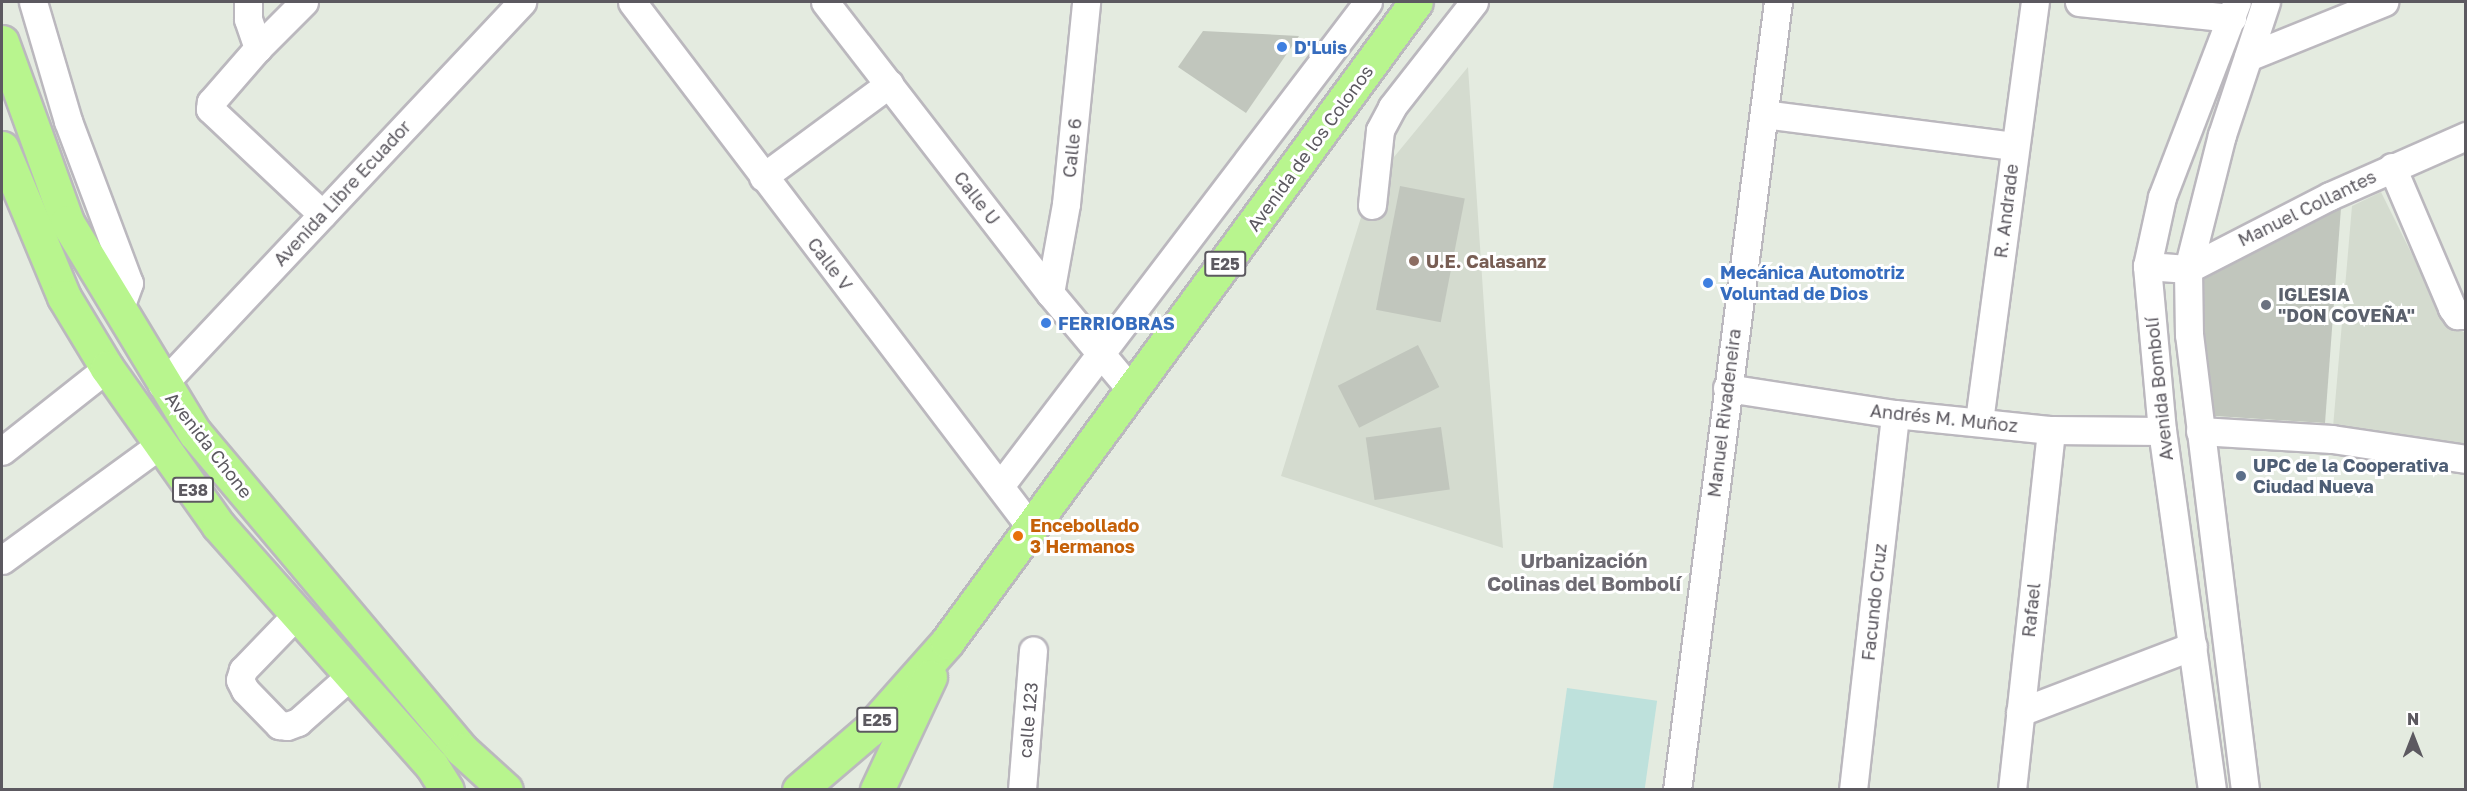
<!DOCTYPE html>
<meta charset="utf-8">
<style>
body{margin:0}
#map{position:relative;width:2467px;height:791px;overflow:hidden;background:#e4ebe0;font-family:"Golos Text",sans-serif}
div>[style]{position:absolute}
.education>*{inset:0;background:#d4dbcf}
.green>*{inset:0;background:#bee1dc;transform-origin:0 0}
.building>*{inset:0;background:#c1c6bd;transform-origin:0 0}
.roads{filter:drop-shadow(2px 0 #bbb8be) drop-shadow(-2px 0 #bbb8be) drop-shadow(0 2px #bbb8be) drop-shadow(0 -2px #bbb8be)}
.minor>*{height:27px;margin:-13.5px;padding:0 13.5px;transform-origin:13.5px;border-radius:13.5px;background:#fff}
.highway>*{height:33px;margin:-16.5px;padding:0 16.5px;transform-origin:16.5px;border-radius:16.5px;background:#b8f58e}
.dots>*{width:16px;height:16px;translate:-50% -50%;box-sizing:border-box;border:3px solid #fff;border-radius:50%}
span{translate:-50% -50%;white-space:nowrap;text-align:center;line-height:1.15;-webkit-text-stroke:6px #fff;paint-order:stroke}
.shield-label span{padding:2px 4px;background:#fff;border:2px solid;border-radius:4px;-webkit-text-stroke-width:0}
.shield-label{font-size:16px;color:#5c5960;font-weight:700}
.shop-label{font-size:18px;color:#366cbe;font-weight:700}
.left{translate:0 -50%;text-align:left}
.street-label{font-size:18px;color:#5c5960}
.education-label{font-size:18px;color:#785e54;font-weight:700}
.worship-label{font-size:18px;color:#5b616d;font-weight:700}
.service-label{font-size:18px;color:#4e5e75;font-weight:700}
.food-label{font-size:18px;color:#c56008;font-weight:700}
.neighbourhood-label{font-size:20px;color:#6d6a72;font-weight:700}
.frame{position:absolute;inset:0;border:3px solid #5c5960;pointer-events:none}
.north{position:absolute;left:2383px;top:707px;width:60px;height:60px;-webkit-text-stroke:4px #fff;paint-order:stroke;rotate:0deg;font-size:16px;font-weight:700;line-height:24px;text-align:center;color:#5c5960}
.north::after{content:'';display:block;margin:auto;width:21px;height:27px;background:#5c5960;clip-path:polygon(50% 0,100% 100%,50% 72%,0 100%)}
</style>
<div id="map">
<div class="education">
<i style="clip-path:polygon(1468px 67px,1486px 336px,1503px 548px,1281px 476px,1371px 185px)"></i>
<i style="clip-path:polygon(2381px 192px,2444px 319px,2465px 333px,2465px 461px,2332px 439px,2352px 206px)"></i>
</div>
<div class="green">
<i style="left:1567px;top:688px;width:91px;height:102px;rotate:8deg"></i>
</div>
<div class="building">
<i style="clip-path:polygon(1203px 31px,1299px 36px,1246px 113px,1178px 67px)"></i>
<i style="left:1400px;top:186px;width:66px;height:126px;rotate:11deg"></i>
<i style="clip-path:polygon(2341px 208px,2325px 423px,2215px 416px,2205px 334px,2204px 279px)"></i>
<i style="left:1418px;top:345px;width:47px;height:90px;rotate:63deg"></i>
<i style="left:1441px;top:427px;width:63px;height:76px;rotate:82deg"></i>
</div>
<div class="roads">
<div class="minor">
<i style="left:33px;top:2px;width:124px;rotate:73.6deg"></i>
<i style="left:68px;top:121px;width:173px;rotate:69.4deg"></i>
<i style="left:129px;top:283px;width:30px;rotate:110deg"></i>
<i style="left:248px;top:2px;width:17px;rotate:90deg"></i>
<i style="left:248px;top:19px;width:31px;rotate:71deg"></i>
<i style="left:304px;top:2px;width:65px;rotate:135deg"></i>
<i style="left:258px;top:48px;width:72px;rotate:131deg"></i>
<i style="left:211px;top:102px;width:7px;rotate:98deg"></i>
<i style="left:210px;top:109px;width:154px;rotate:43.2deg"></i>
<i style="left:632px;top:2px;width:657px;rotate:52.8deg"></i>
<i style="left:825px;top:2px;width:368px;rotate:52.3deg"></i>
<i style="left:1050px;top:293px;width:128px;rotate:50.1deg"></i>
<i style="left:2079px;top:2px;width:154px;rotate:6deg"></i>
<i style="left:2248px;top:57px;width:147px;rotate:-22deg"></i>
<i style="left:1764px;top:114px;width:252px;rotate:7.3deg"></i>
<i style="left:2392px;top:167px;width:153px;rotate:66.9deg"></i>
<i style="left:2452px;top:308px;width:9px;rotate:54deg"></i>
<i style="left:2457px;top:315px;width:9px"></i>
<i style="left:763px;top:177px;width:157px;rotate:-36.4deg"></i>
<i style="left:1372px;top:205px;width:75px;rotate:-83.9deg"></i>
<i style="left:1380px;top:130px;width:26px;rotate:-62deg"></i>
<i style="left:1392px;top:107px;width:133px;rotate:-52deg"></i>
<i style="left:2147px;top:266px;width:41px;rotate:4.2deg"></i>
<i style="left:2188px;top:269px;width:160px;rotate:-27.2deg"></i>
<i style="left:2330px;top:196px;width:149px;rotate:-23.8deg"></i>
<i style="left:1050px;top:293px;width:90px;rotate:-79.8deg"></i>
<i style="left:1066px;top:204px;width:203px;rotate:-84.3deg"></i>
<i style="left:162px;top:385px;width:526px;rotate:-46.77deg"></i>
<i style="left:1727px;top:388px;width:170px;rotate:8.8deg"></i>
<i style="left:1895px;top:414px;width:157px;rotate:5.9deg"></i>
<i style="left:2051px;top:430px;width:111px;rotate:0.5deg"></i>
<i style="left:1979px;top:421px;width:423px;rotate:-82.4deg"></i>
<i style="left:2200px;top:431px;width:132px;rotate:3.5deg"></i>
<i style="left:2332px;top:439px;width:135px;rotate:8.5deg"></i>
<i style="left:2px;top:451px;width:134px;rotate:-38.3deg"></i>
<i style="left:1000px;top:486px;width:608px;rotate:-52.75deg"></i>
<i style="left:2px;top:560px;width:197px;rotate:-36.1deg"></i>
<i style="left:297px;top:614px;width:78px;rotate:134deg"></i>
<i style="left:243px;top:670px;width:10px;rotate:107deg"></i>
<i style="left:240px;top:680px;width:11px;rotate:63deg"></i>
<i style="left:245px;top:690px;width:49px;rotate:45.8deg"></i>
<i style="left:279px;top:725px;width:8px;rotate:7deg"></i>
<i style="left:287px;top:726px;width:12px;rotate:-20deg"></i>
<i style="left:298px;top:722px;width:71px;rotate:-41.6deg"></i>
<i style="left:2020px;top:712px;width:185px;rotate:-20.9deg"></i>
<i style="left:1022px;top:790px;width:140px;rotate:-85.5deg"></i>
<i style="left:1677px;top:790px;width:794px;rotate:-82.7deg"></i>
<i style="left:1853px;top:790px;width:378px;rotate:-83.6deg"></i>
<i style="left:2012px;top:790px;width:362px;rotate:-83.8deg"></i>
<i style="left:2212px;top:790px;width:362px;rotate:-97.9deg"></i>
<i style="left:2162px;top:431px;width:166px;rotate:-95.2deg"></i>
<i style="left:2147px;top:266px;width:71px;rotate:-77.7deg"></i>
<i style="left:2162px;top:197px;width:209px;rotate:-69deg"></i>
<i style="left:2245px;top:790px;width:458px;rotate:-97deg"></i>
<i style="left:2189px;top:335px;width:66px;rotate:-90.9deg"></i>
<i style="left:2188px;top:269px;width:138px;rotate:-75.8deg"></i>
<i style="left:2222px;top:135px;width:140px;rotate:-71.7deg"></i>
</div>
<div class="highway">
<i style="left:2px;top:42px;width:191px;rotate:70.1deg"></i>
<i style="left:67px;top:222px;width:247px;rotate:58.8deg"></i>
<i style="left:195px;top:433px;width:414px;rotate:49.9deg"></i>
<i style="left:462px;top:750px;width:59px;rotate:42.3deg"></i>
<i style="left:2px;top:148px;width:161px;rotate:67.4deg"></i>
<i style="left:64px;top:297px;width:83px;rotate:58.8deg"></i>
<i style="left:107px;top:368px;width:192px;rotate:54.7deg"></i>
<i style="left:218px;top:525px;width:322px;rotate:48.4deg"></i>
<i style="left:432px;top:766px;width:28px;rotate:58deg"></i>
<i style="left:799px;top:790px;width:92px;rotate:-40.6deg"></i>
<i style="left:869px;top:730px;width:118px;rotate:-48.4deg"></i>
<i style="left:947px;top:642px;width:793px;rotate:-53.77deg"></i>
<i style="left:877px;top:790px;width:125px;rotate:-64.9deg"></i>
</div>
</div>
<div class="dots">
<i style="left:1282px;top:47px;background:#3f7fe0"></i>
<i style="left:1414px;top:261px;background:#8d6e63"></i>
<i style="left:1708px;top:283px;background:#3f7fe0"></i>
<i style="left:2266px;top:305px;background:#6b7280"></i>
<i style="left:1046px;top:323px;background:#3f7fe0"></i>
<i style="left:2241px;top:476px;background:#5c6f8a"></i>
<i style="left:1018px;top:536px;background:#e8710a"></i>
</div>
<div class="shield-label">
<span style="left:1225px;top:264px">E25</span>
<span style="left:193px;top:490px">E38</span>
<span style="left:877px;top:720px">E25</span>
</div>
<div class="shop-label">
<span class="left" style="left:1294px;top:47px">D'Luis</span>
<span class="left" style="left:1720px;top:283px">Mecánica Automotriz<br>Voluntad de Dios</span>
<span class="left" style="left:1058px;top:323px">FERRIOBRAS</span>
</div>
<div class="street-label">
<span style="left:1072px;top:148px;rotate:-84deg">Calle 6</span>
<span style="left:1310px;top:148px;rotate:-54deg">Avenida de los Colonos</span>
<span style="left:342px;top:193px;rotate:-47deg">Avenida Libre Ecuador</span>
<span style="left:977px;top:198px;rotate:52deg">Calle U</span>
<span style="left:2307px;top:208px;rotate:-26deg">Manuel Collantes</span>
<span style="left:2006px;top:211px;rotate:-83deg">R. Andrade</span>
<span style="left:830px;top:264px;rotate:53deg">Calle V</span>
<span style="left:2159px;top:389px;rotate:-96deg">Avenida Bombolí</span>
<span style="left:1724px;top:413px;rotate:-83deg">Manuel Rivadeneira</span>
<span style="left:1944px;top:418px;rotate:6deg">Andrés M. Muñoz</span>
<span style="left:209px;top:445px;rotate:52deg">Avenida Chone</span>
<span style="left:1874px;top:602px;rotate:-84deg">Facundo Cruz</span>
<span style="left:2031px;top:610px;rotate:-84deg">Rafael</span>
<span style="left:1028px;top:720px;rotate:-85deg">calle 123</span>
</div>
<div class="education-label">
<span class="left" style="left:1426px;top:261px">U.E. Calasanz</span>
</div>
<div class="worship-label">
<span class="left" style="left:2278px;top:305px">IGLESIA<br>"DON COVEÑA"</span>
</div>
<div class="service-label">
<span class="left" style="left:2253px;top:476px">UPC de la Cooperativa<br>Ciudad Nueva</span>
</div>
<div class="food-label">
<span class="left" style="left:1030px;top:536px">Encebollado<br>3 Hermanos</span>
</div>
<div class="neighbourhood-label">
<span style="left:1584px;top:572px">Urbanización<br>Colinas del Bombolí</span>
</div>
<div class="frame"></div>
<div class="north">N</div>
</div>
